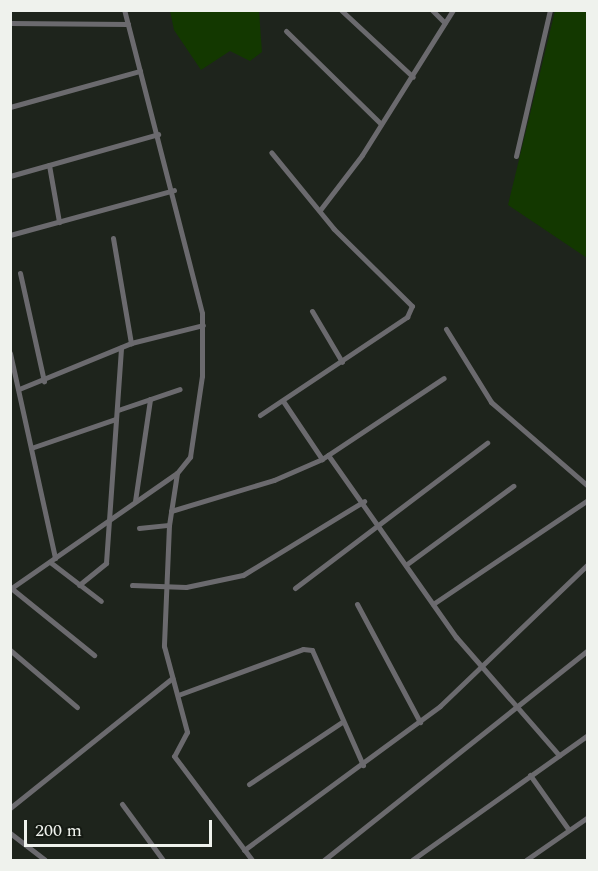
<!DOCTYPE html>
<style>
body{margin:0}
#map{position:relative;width:598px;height:871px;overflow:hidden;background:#1e241c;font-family:Spectral,serif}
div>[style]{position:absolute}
.green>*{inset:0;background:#133800}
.street>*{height:5px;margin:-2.5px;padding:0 2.5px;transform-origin:2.5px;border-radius:2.5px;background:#6b6a6e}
span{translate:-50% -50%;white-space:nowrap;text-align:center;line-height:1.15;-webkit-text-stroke:5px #151a13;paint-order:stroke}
.frame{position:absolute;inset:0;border:12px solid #eff2ed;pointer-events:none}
.scale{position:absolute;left:24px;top:820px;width:188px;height:27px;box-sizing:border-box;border:3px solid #eff2ed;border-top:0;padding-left:8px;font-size:18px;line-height:21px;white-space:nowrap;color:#eff2ed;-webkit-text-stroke:4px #151a13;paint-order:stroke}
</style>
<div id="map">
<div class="green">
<i style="clip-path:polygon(170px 11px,259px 11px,262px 52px,250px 61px,230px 51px,201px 70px,174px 30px)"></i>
<i style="clip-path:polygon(555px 11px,587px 11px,587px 258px,508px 205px)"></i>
</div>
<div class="street">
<i style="left:341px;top:10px;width:98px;rotate:42.9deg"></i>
<i style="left:432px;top:10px;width:18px;rotate:45deg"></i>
<i style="left:10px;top:23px;width:118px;rotate:0.5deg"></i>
<i style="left:286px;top:31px;width:133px;rotate:44.4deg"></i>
<i style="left:10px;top:107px;width:135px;rotate:-15.5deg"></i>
<i style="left:516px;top:156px;width:150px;rotate:-76.9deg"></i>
<i style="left:49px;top:165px;width:58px;rotate:80deg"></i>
<i style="left:10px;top:176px;width:154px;rotate:-15.8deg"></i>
<i style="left:320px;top:210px;width:69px;rotate:-52.6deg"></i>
<i style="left:362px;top:155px;width:171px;rotate:-57.9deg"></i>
<i style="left:10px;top:235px;width:170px;rotate:-15.3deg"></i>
<i style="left:113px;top:238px;width:107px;rotate:80.3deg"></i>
<i style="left:20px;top:273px;width:111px;rotate:77.5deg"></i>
<i style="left:312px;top:311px;width:59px;rotate:59.5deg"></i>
<i style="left:446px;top:329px;width:86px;rotate:58.3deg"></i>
<i style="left:491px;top:402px;width:128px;rotate:40.9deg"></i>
<i style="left:10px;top:353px;width:210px;rotate:77.6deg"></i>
<i style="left:19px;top:389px;width:121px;rotate:-22.3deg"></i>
<i style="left:131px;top:343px;width:74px;rotate:-14deg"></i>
<i style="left:283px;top:401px;width:70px;rotate:56.1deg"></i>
<i style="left:118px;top:410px;width:65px;rotate:-18.7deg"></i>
<i style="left:260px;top:415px;width:177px;rotate:-33.7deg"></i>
<i style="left:407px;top:317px;width:12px;rotate:-66deg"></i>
<i style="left:412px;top:306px;width:110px;rotate:-135.4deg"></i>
<i style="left:334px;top:229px;width:99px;rotate:-129.3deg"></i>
<i style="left:31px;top:448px;width:89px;rotate:-19deg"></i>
<i style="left:328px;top:455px;width:223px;rotate:54.9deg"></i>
<i style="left:456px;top:637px;width:157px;rotate:48.9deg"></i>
<i style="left:177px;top:473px;width:53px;rotate:98.7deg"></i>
<i style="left:169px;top:525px;width:121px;rotate:92.4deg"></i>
<i style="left:164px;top:646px;width:89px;rotate:75deg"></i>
<i style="left:187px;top:732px;width:27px;rotate:118deg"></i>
<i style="left:174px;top:756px;width:130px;rotate:53.1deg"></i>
<i style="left:135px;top:501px;width:103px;rotate:-81.6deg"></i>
<i style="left:171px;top:511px;width:108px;rotate:-16.8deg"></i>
<i style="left:274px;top:480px;width:52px;rotate:-23.6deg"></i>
<i style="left:322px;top:459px;width:146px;rotate:-33.6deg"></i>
<i style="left:139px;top:528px;width:30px;rotate:-6deg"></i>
<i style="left:50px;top:562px;width:64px;rotate:37.4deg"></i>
<i style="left:407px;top:564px;width:132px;rotate:-36.3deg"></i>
<i style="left:79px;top:585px;width:35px;rotate:-39deg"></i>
<i style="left:106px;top:563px;width:216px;rotate:-86deg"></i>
<i style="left:132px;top:585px;width:54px;rotate:2.1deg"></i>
<i style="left:186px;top:587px;width:58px;rotate:-11.9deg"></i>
<i style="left:243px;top:575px;width:142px;rotate:-31.4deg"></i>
<i style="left:11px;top:588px;width:107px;rotate:38.9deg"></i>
<i style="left:295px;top:588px;width:241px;rotate:-37.1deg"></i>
<i style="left:10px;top:589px;width:203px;rotate:-34.8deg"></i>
<i style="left:177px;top:473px;width:21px;rotate:-51deg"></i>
<i style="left:190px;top:457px;width:82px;rotate:-81.6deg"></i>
<i style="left:202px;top:376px;width:63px;rotate:-90deg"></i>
<i style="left:202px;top:313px;width:313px;rotate:-104.4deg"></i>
<i style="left:357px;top:604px;width:134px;rotate:61.9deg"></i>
<i style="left:433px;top:604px;width:187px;rotate:-33.9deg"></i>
<i style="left:10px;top:650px;width:88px;rotate:40.4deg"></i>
<i style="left:178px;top:695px;width:133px;rotate:-20.2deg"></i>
<i style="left:303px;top:649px;width:9px;rotate:6deg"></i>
<i style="left:312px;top:650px;width:126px;rotate:66.1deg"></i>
<i style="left:530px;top:775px;width:67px;rotate:54.7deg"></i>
<i style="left:249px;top:784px;width:112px;rotate:-33.7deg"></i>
<i style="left:122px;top:804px;width:69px;rotate:53.8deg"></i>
<i style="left:10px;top:808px;width:208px;rotate:-38.7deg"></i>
<i style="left:10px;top:833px;width:44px;rotate:37.6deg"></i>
<i style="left:244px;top:850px;width:243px;rotate:-36.3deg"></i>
<i style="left:440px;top:706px;width:205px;rotate:-43.8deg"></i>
<i style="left:324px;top:860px;width:337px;rotate:-38.5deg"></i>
<i style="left:412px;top:860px;width:216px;rotate:-35.4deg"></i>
<i style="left:526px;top:860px;width:75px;rotate:-34.7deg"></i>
</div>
<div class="frame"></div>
<div class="scale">200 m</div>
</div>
